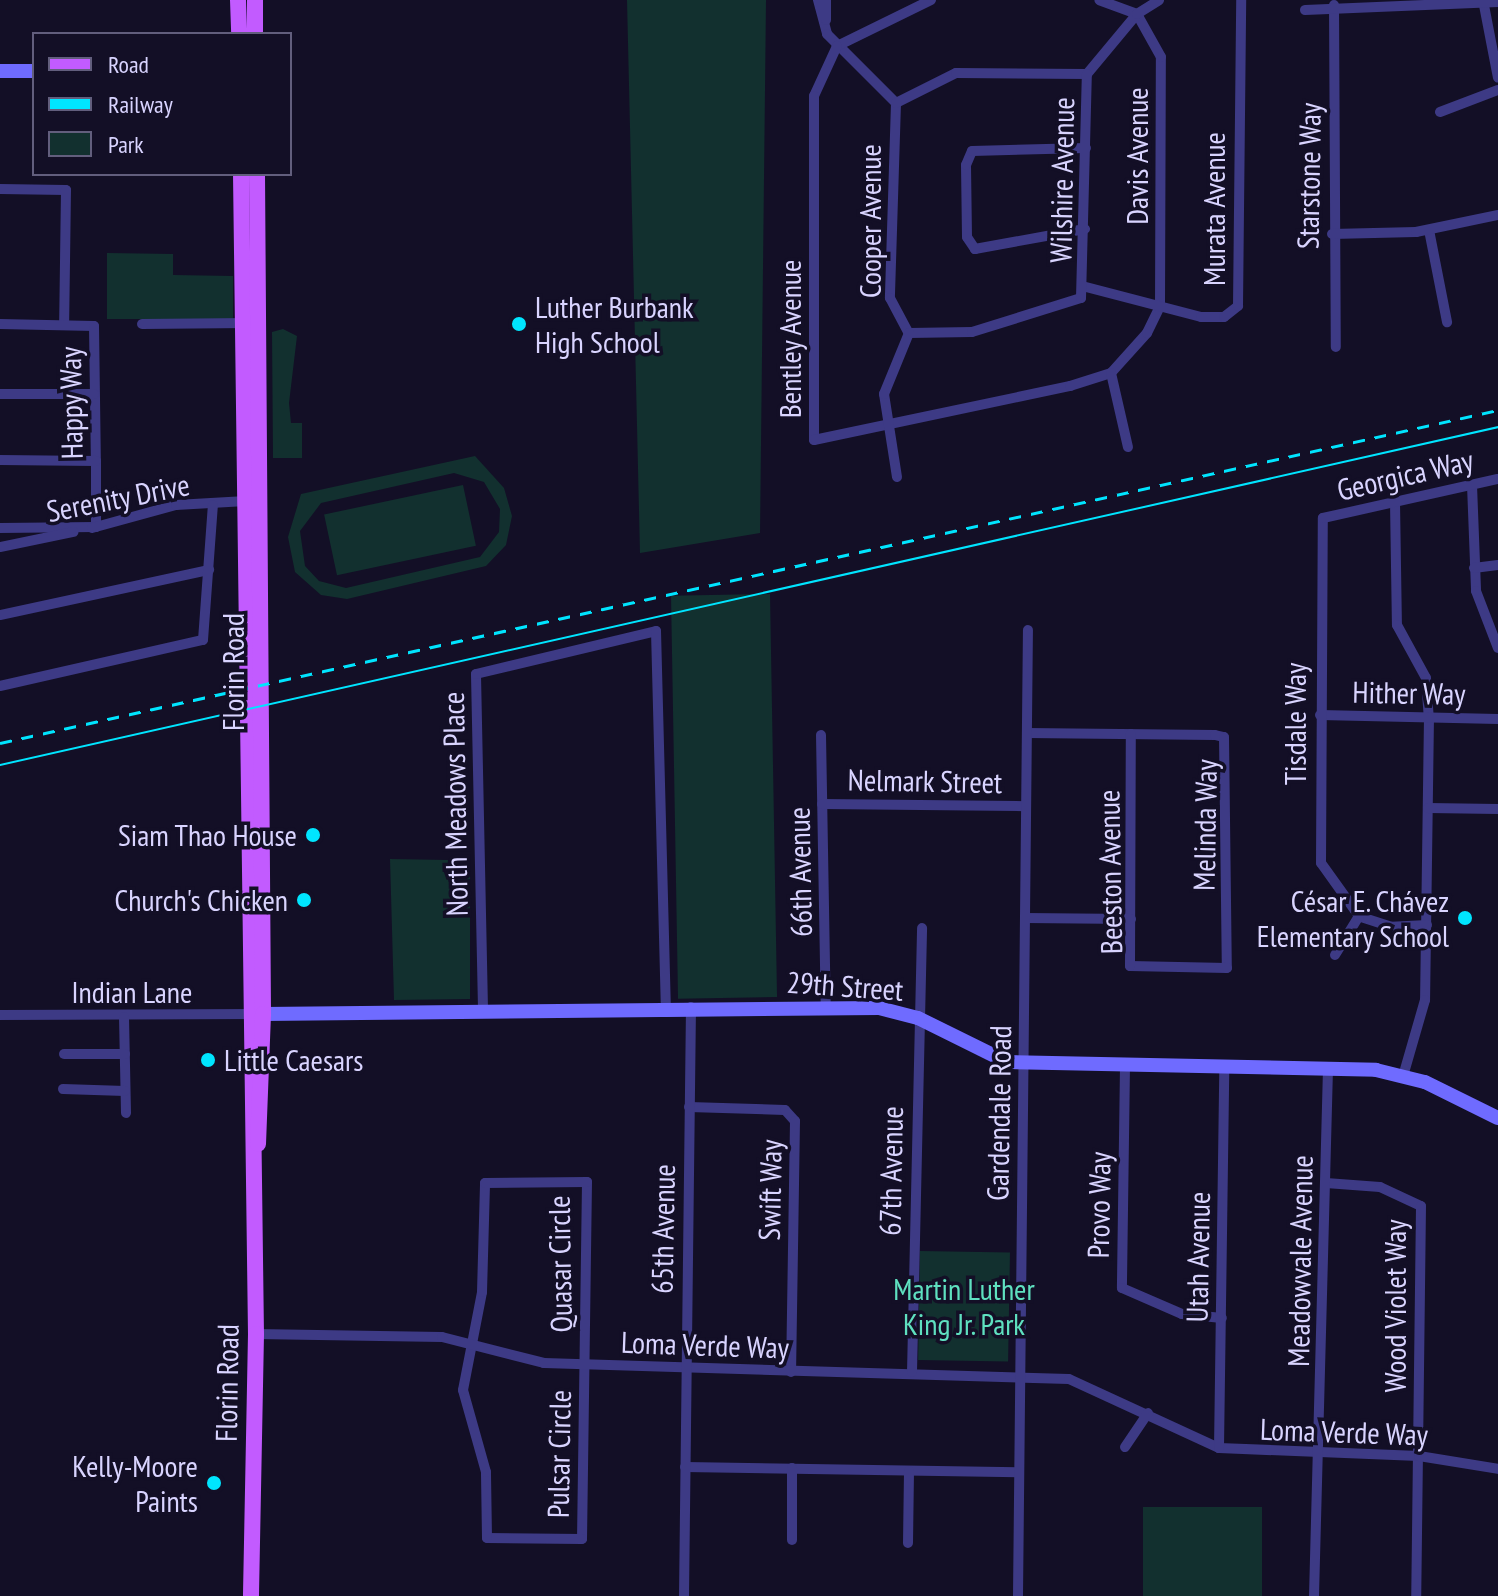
<!DOCTYPE html>
<meta charset="utf-8">
<style>
body{margin:0}
#map{position:relative;width:1498px;height:1596px;overflow:hidden;background:#130f26;font-family:"PT Sans Narrow",sans-serif}
div>[style]{position:absolute}
.green>*{inset:0;background:#12302f;transform-origin:0 0}
.street>*{height:10px;margin:-5px;padding:0 5px;transform-origin:5px;border-radius:5px;background:#3d3a85}
.secondary>*{height:14px;margin:-7px;padding:0 7px;transform-origin:7px;border-radius:7px;background:#6f6bff}
.primary>*{height:16px;margin:-8px;padding:0 8px;transform-origin:8px;border-radius:8px;background:#c25bff}
.tram>*{height:2px;margin:-1px;padding:0 1px;transform-origin:1px;border-radius:1px;background:#00e5ff}
.rail>*{height:3px;margin-top:-1.5px;transform-origin:0;background:repeating-linear-gradient(90deg,#00e5ff 0 12px,transparent 0 22px)}
.dots>*{width:22px;height:22px;translate:-50% -50%;box-sizing:border-box;border:4px solid #130f26;border-radius:50%}
span{translate:-50% -50%;white-space:nowrap;text-align:center;line-height:1.15;-webkit-text-stroke:7px #130f26;paint-order:stroke}
.street-label{font-size:30px;color:#d9d4ff}
.poi-label{font-size:30px;color:#d9d4ff}
.left{translate:0 -50%;text-align:left}
.right{translate:-100% -50%;text-align:right}
.park-label{font-size:30px;color:#5fe0c0}
.legend{position:absolute;left:32px;top:32px;width:260px;height:144px;box-sizing:border-box;background:#130f26;border:2px solid #625e7d;margin:0;padding:10px 14px;list-style:none;font-size:24px;color:#d9d4ff}
.legend li{display:flex;align-items:center;gap:16px;height:40px}
.legend b{width:40px;border:2px solid #625e7d}
</style>
<div id="map">
<div class="green">
<i style="clip-path:polygon(627px 0,766px 0,760px 533px,640px 553px)"></i>
<i style="clip-path:polygon(107px 253px,173px 254px,173px 275px,233px 276px,233px 319px,107px 319px)"></i>
<i style="clip-path:polygon(283px 329px,297px 336px,289px 403px,291px 423px,302px 423px,302px 458px,273px 458px,272px 332px)"></i>
<i style="clip-path:polygon(evenodd,475px 456px,504px 488px,512px 516px,506px 545px,486px 566px,347px 599px,321px 595px,295px 572px,288px 537px,301px 494px,475px 456px,454px 473px,484px 482px,500px 509px,499px 532px,480px 557px,346px 588px,319px 581px,305px 566px,300px 531px,321px 503px,454px 473px)"></i>
<i style="left:463px;top:485px;width:62px;height:142px;rotate:78deg"></i>
<i style="left:770px;top:594px;width:403px;height:99px;rotate:89deg"></i>
<i style="clip-path:polygon(390px 859px,448px 860px,447px 873px,470px 872px,470px 999px,394px 1000px)"></i>
<i style="left:920px;top:1251px;width:90px;height:109px;rotate:1deg"></i>
<i style="left:1262px;top:1507px;width:89px;height:119px;rotate:90deg"></i>
</div>
<div class="street">
<i style="left:818px;top:0;width:35px;rotate:75deg"></i>
<i style="left:827px;top:34px;width:98px;rotate:45deg"></i>
<i style="left:931px;top:0;width:105px;rotate:153.9deg"></i>
<i style="left:837px;top:46px;width:55px;rotate:114.7deg"></i>
<i style="left:814px;top:96px;width:344px;rotate:90deg"></i>
<i style="left:814px;top:440px;width:262px;rotate:-11.9deg"></i>
<i style="left:1070px;top:386px;width:43px;rotate:-17.6deg"></i>
<i style="left:1111px;top:373px;width:54px;rotate:-48deg"></i>
<i style="left:1147px;top:333px;width:30px;rotate:-64deg"></i>
<i style="left:1160px;top:306px;width:249px;rotate:-89.8deg"></i>
<i style="left:1161px;top:57px;width:49px;rotate:-119.2deg"></i>
<i style="left:1137px;top:14px;width:40px;rotate:-159.8deg"></i>
<i style="left:1483px;top:0;width:79px;rotate:79.1deg"></i>
<i style="left:1334px;top:5px;width:342px;rotate:89.7deg"></i>
<i style="left:1305px;top:10px;width:193px;rotate:-2.4deg"></i>
<i style="left:826px;top:20px;width:20px;rotate:-90deg"></i>
<i style="left:1087px;top:74px;width:78px;rotate:-50.2deg"></i>
<i style="left:1137px;top:14px;width:26px;rotate:-32deg"></i>
<i style="left:896px;top:103px;width:195px;rotate:91.8deg"></i>
<i style="left:890px;top:298px;width:40px;rotate:62deg"></i>
<i style="left:896px;top:103px;width:67px;rotate:-26.6deg"></i>
<i style="left:956px;top:73px;width:131px;rotate:0.4deg"></i>
<i style="left:1440px;top:112px;width:62px;rotate:-20.8deg"></i>
<i style="left:0;top:189px;width:66px;rotate:0.9deg"></i>
<i style="left:66px;top:190px;width:135px;rotate:90.8deg"></i>
<i style="left:1085px;top:229px;width:112px;rotate:169.7deg"></i>
<i style="left:975px;top:249px;width:14px;rotate:-124deg"></i>
<i style="left:967px;top:237px;width:72px;rotate:-90.8deg"></i>
<i style="left:966px;top:165px;width:15px;rotate:-67deg"></i>
<i style="left:972px;top:151px;width:114px;rotate:-1.5deg"></i>
<i style="left:1429px;top:230px;width:94px;rotate:78.9deg"></i>
<i style="left:1332px;top:234px;width:84px;rotate:-1.4deg"></i>
<i style="left:1416px;top:232px;width:84px;rotate:-11.7deg"></i>
<i style="left:1086px;top:287px;width:119px;rotate:14.6deg"></i>
<i style="left:1201px;top:317px;width:23px"></i>
<i style="left:1224px;top:317px;width:18px;rotate:-38deg"></i>
<i style="left:1238px;top:306px;width:306px;rotate:-89.4deg"></i>
<i style="left:0;top:324px;width:94px;rotate:1.2deg"></i>
<i style="left:94px;top:326px;width:135px;rotate:89.2deg"></i>
<i style="left:96px;top:461px;width:66px;rotate:90deg"></i>
<i style="left:96px;top:527px;width:96px;rotate:179.4deg"></i>
<i style="left:142px;top:324px;width:106px;rotate:-0.5deg"></i>
<i style="left:909px;top:333px;width:63px;rotate:-0.9deg"></i>
<i style="left:972px;top:332px;width:114px;rotate:-17.3deg"></i>
<i style="left:1081px;top:298px;width:224px;rotate:-88.5deg"></i>
<i style="left:1111px;top:373px;width:76px;rotate:77.1deg"></i>
<i style="left:0;top:394px;width:94px"></i>
<i style="left:0;top:460px;width:96px;rotate:0.6deg"></i>
<i style="left:897px;top:477px;width:84px;rotate:-98.9deg"></i>
<i style="left:884px;top:394px;width:66px;rotate:-67.7deg"></i>
<i style="left:1472px;top:485px;width:106px;rotate:87.8deg"></i>
<i style="left:1476px;top:591px;width:61px;rotate:68.9deg"></i>
<i style="left:1395px;top:502px;width:123px;rotate:89.1deg"></i>
<i style="left:1397px;top:625px;width:60px;rotate:61.3deg"></i>
<i style="left:1426px;top:678px;width:39px;rotate:86deg"></i>
<i style="left:1429px;top:717px;width:283px;rotate:90.8deg"></i>
<i style="left:1425px;top:1000px;width:79px;rotate:106.1deg"></i>
<i style="left:92px;top:528px;width:87px;rotate:-15.3deg"></i>
<i style="left:176px;top:505px;width:70px;rotate:-3.3deg"></i>
<i style="left:0;top:547px;width:75px;rotate:-11.6deg"></i>
<i style="left:1474px;top:568px;width:24px;rotate:-7deg"></i>
<i style="left:0;top:615px;width:214px;rotate:-12.2deg"></i>
<i style="left:0;top:686px;width:208px;rotate:-12.8deg"></i>
<i style="left:203px;top:640px;width:135px;rotate:-85.8deg"></i>
<i style="left:1320px;top:715px;width:178px;rotate:1.3deg"></i>
<i style="left:1027px;top:733px;width:188px;rotate:0.6deg"></i>
<i style="left:1215px;top:735px;width:9px;rotate:13deg"></i>
<i style="left:1224px;top:737px;width:231px;rotate:89.3deg"></i>
<i style="left:1227px;top:968px;width:97px;rotate:-178.8deg"></i>
<i style="left:1130px;top:966px;width:232px;rotate:-89.8deg"></i>
<i style="left:821px;top:735px;width:273px;rotate:89deg"></i>
<i style="left:822px;top:804px;width:204px;rotate:0.6deg"></i>
<i style="left:1428px;top:808px;width:70px;rotate:0.8deg"></i>
<i style="left:1025px;top:918px;width:106px;rotate:0.5deg"></i>
<i style="left:1427px;top:925px;width:35px;rotate:177deg"></i>
<i style="left:1392px;top:927px;width:35px;rotate:-162deg"></i>
<i style="left:1359px;top:916px;width:65px;rotate:-125.6deg"></i>
<i style="left:1321px;top:863px;width:345px;rotate:-89.7deg"></i>
<i style="left:1323px;top:518px;width:179px;rotate:-12.6deg"></i>
<i style="left:1335px;top:955px;width:46px;rotate:-58.4deg"></i>
<i style="left:483px;top:1009px;width:335px;rotate:-91.2deg"></i>
<i style="left:476px;top:674px;width:185px;rotate:-13.4deg"></i>
<i style="left:656px;top:631px;width:376px;rotate:88.5deg"></i>
<i style="left:0;top:1015px;width:257px;rotate:-0.2deg"></i>
<i style="left:124px;top:1017px;width:96px;rotate:88.8deg"></i>
<i style="left:64px;top:1054px;width:61px"></i>
<i style="left:1125px;top:1066px;width:222px;rotate:90.8deg"></i>
<i style="left:1122px;top:1288px;width:65px;rotate:23.4deg"></i>
<i style="left:1182px;top:1314px;width:40px;rotate:5.7deg"></i>
<i style="left:63px;top:1089px;width:62px;rotate:1.8deg"></i>
<i style="left:689px;top:1107px;width:96px;rotate:1.8deg"></i>
<i style="left:785px;top:1110px;width:15px;rotate:48deg"></i>
<i style="left:795px;top:1121px;width:251px;rotate:90.9deg"></i>
<i style="left:587px;top:1182px;width:357px;rotate:90.8deg"></i>
<i style="left:582px;top:1539px;width:95px;rotate:-179.4deg"></i>
<i style="left:487px;top:1538px;width:66px;rotate:-90.9deg"></i>
<i style="left:486px;top:1472px;width:85px;rotate:-105.7deg"></i>
<i style="left:463px;top:1390px;width:100px;rotate:-79deg"></i>
<i style="left:482px;top:1292px;width:109px;rotate:-88.4deg"></i>
<i style="left:485px;top:1183px;width:102px;rotate:-0.6deg"></i>
<i style="left:1326px;top:1183px;width:54px;rotate:4.2deg"></i>
<i style="left:1380px;top:1187px;width:45px;rotate:24.9deg"></i>
<i style="left:1421px;top:1206px;width:390px;rotate:90.7deg"></i>
<i style="left:256px;top:1334px;width:186px;rotate:0.9deg"></i>
<i style="left:442px;top:1337px;width:105px;rotate:14.3deg"></i>
<i style="left:544px;top:1363px;width:525px;rotate:1.75deg"></i>
<i style="left:1069px;top:1379px;width:165px;rotate:24.7deg"></i>
<i style="left:1219px;top:1448px;width:200px;rotate:2.3deg"></i>
<i style="left:1419px;top:1456px;width:80px;rotate:9.3deg"></i>
<i style="left:912px;top:1372px;width:444px;rotate:-88.7deg"></i>
<i style="left:1125px;top:1447px;width:41px;rotate:-55.9deg"></i>
<i style="left:1219px;top:1448px;width:381px;rotate:-89.2deg"></i>
<i style="left:685px;top:1467px;width:334px;rotate:0.9deg"></i>
<i style="left:792px;top:1540px;width:72px;rotate:-90deg"></i>
<i style="left:908px;top:1543px;width:72px;rotate:-89.2deg"></i>
<i style="left:684px;top:1596px;width:589px;rotate:-89.32deg"></i>
<i style="left:1018px;top:1596px;width:966px;rotate:-89.41deg"></i>
<i style="left:1314px;top:1596px;width:528px;rotate:-88.48deg"></i>
</div>
<div class="secondary">
<i style="left:0;top:71px;width:34px"></i>
<i style="left:263px;top:1014px;width:616px;rotate:-0.56deg"></i>
<i style="left:879px;top:1008px;width:40px;rotate:14.4deg"></i>
<i style="left:918px;top:1018px;width:99px;rotate:26.3deg"></i>
<i style="left:1007px;top:1062px;width:369px;rotate:1.2deg"></i>
<i style="left:1376px;top:1070px;width:50px;rotate:13.8deg"></i>
<i style="left:1425px;top:1082px;width:81px;rotate:26.3deg"></i>
</div>
<div class="primary">
<i style="left:238px;top:0;width:34px;rotate:88deg"></i>
<i style="left:255px;top:0;width:34px;rotate:90deg"></i>
<i style="left:241px;top:174px;width:1160px;rotate:89.26deg"></i>
<i style="left:256px;top:1334px;width:262px;rotate:91.1deg"></i>
<i style="left:257px;top:174px;width:840px;rotate:89.59deg"></i>
<i style="left:263px;top:1014px;width:130px;rotate:92.2deg"></i>
</div>
<div class="tram">
<i style="left:0;top:765px;width:1536px;rotate:-12.71deg"></i>
</div>
<div class="rail">
<i style="left:0;top:743px;width:1535px;rotate:-12.53deg"></i>
</div>
<div class="dots">
<i style="left:519px;top:324px;background:#00e5ff"></i>
<i style="left:313px;top:835px;background:#00e5ff"></i>
<i style="left:304px;top:900px;background:#00e5ff"></i>
<i style="left:1465px;top:918px;background:#00e5ff"></i>
<i style="left:208px;top:1060px;background:#00e5ff"></i>
<i style="left:214px;top:1483px;background:#00e5ff"></i>
</div>
<div class="street-label">
<span style="left:1137px;top:156px;rotate:-90deg">Davis Avenue</span>
<span style="left:1309px;top:176px;rotate:-89deg">Starstone Way</span>
<span style="left:1062px;top:180px;rotate:-89deg">Wilshire Avenue</span>
<span style="left:1214px;top:209px;rotate:-90deg">Murata Avenue</span>
<span style="left:870px;top:221px;rotate:-90deg">Cooper Avenue</span>
<span style="left:790px;top:339px;rotate:-90deg">Bentley Avenue</span>
<span style="left:71px;top:403px;rotate:-91deg">Happy Way</span>
<span style="left:1405px;top:475px;rotate:-13deg">Georgica Way</span>
<span style="left:118px;top:498px;rotate:-11deg">Serenity Drive</span>
<span style="left:233px;top:672px;rotate:-90deg">Florin Road</span>
<span style="left:1409px;top:693px;rotate:1deg">Hither Way</span>
<span style="left:1295px;top:724px;rotate:-90deg">Tisdale Way</span>
<span style="left:925px;top:781px;rotate:1deg">Nelmark Street</span>
<span style="left:455px;top:804px;rotate:-91deg">North Meadows Place</span>
<span style="left:1205px;top:825px;rotate:-89deg">Melinda Way</span>
<span style="left:800px;top:872px;rotate:-91deg">66th Avenue</span>
<span style="left:1110px;top:872px;rotate:-91deg">Beeston Avenue</span>
<span style="left:845px;top:986px;rotate:4deg">29th Street</span>
<span style="left:132px;top:992px">Indian Lane</span>
<span style="left:999px;top:1113px;rotate:-89deg">Gardendale Road</span>
<span style="left:891px;top:1171px;rotate:-89deg">67th Avenue</span>
<span style="left:770px;top:1190px;rotate:-89deg">Swift Way</span>
<span style="left:1099px;top:1205px;rotate:-89deg">Provo Way</span>
<span style="left:663px;top:1229px;rotate:-89deg">65th Avenue</span>
<span style="left:1198px;top:1257px;rotate:-89deg">Utah Avenue</span>
<span style="left:1300px;top:1261px;rotate:-89deg">Meadowvale Avenue</span>
<span style="left:560px;top:1264px;rotate:-91deg">Quasar Circle</span>
<span style="left:1395px;top:1306px;rotate:-90deg">Wood Violet Way</span>
<span style="left:705px;top:1345px;rotate:2deg">Loma Verde Way</span>
<span style="left:227px;top:1383px;rotate:-89deg">Florin Road</span>
<span style="left:1344px;top:1432px;rotate:2deg">Loma Verde Way</span>
<span style="left:559px;top:1454px;rotate:-89deg">Pulsar Circle</span>
</div>
<div class="poi-label">
<span class="left" style="left:535px;top:324px">Luther Burbank<br>High School</span>
<span class="right" style="left:297px;top:835px">Siam Thao House</span>
<span class="right" style="left:288px;top:900px">Church's Chicken</span>
<span class="right" style="left:1449px;top:918px">César E. Chávez<br>Elementary School</span>
<span class="left" style="left:224px;top:1060px">Little Caesars</span>
<span class="right" style="left:198px;top:1483px">Kelly-Moore<br>Paints</span>
</div>
<div class="park-label">
<span style="left:964px;top:1306px">Martin Luther<br>King Jr. Park</span>
</div>
<ul class="legend">
<li><b style="height:10px;background:#c25bff"></b>Road</li>
<li><b style="height:10px;background:#00e5ff"></b>Railway</li>
<li><b style="height:22px;background:#12302f"></b>Park</li>
</ul>
</div>
